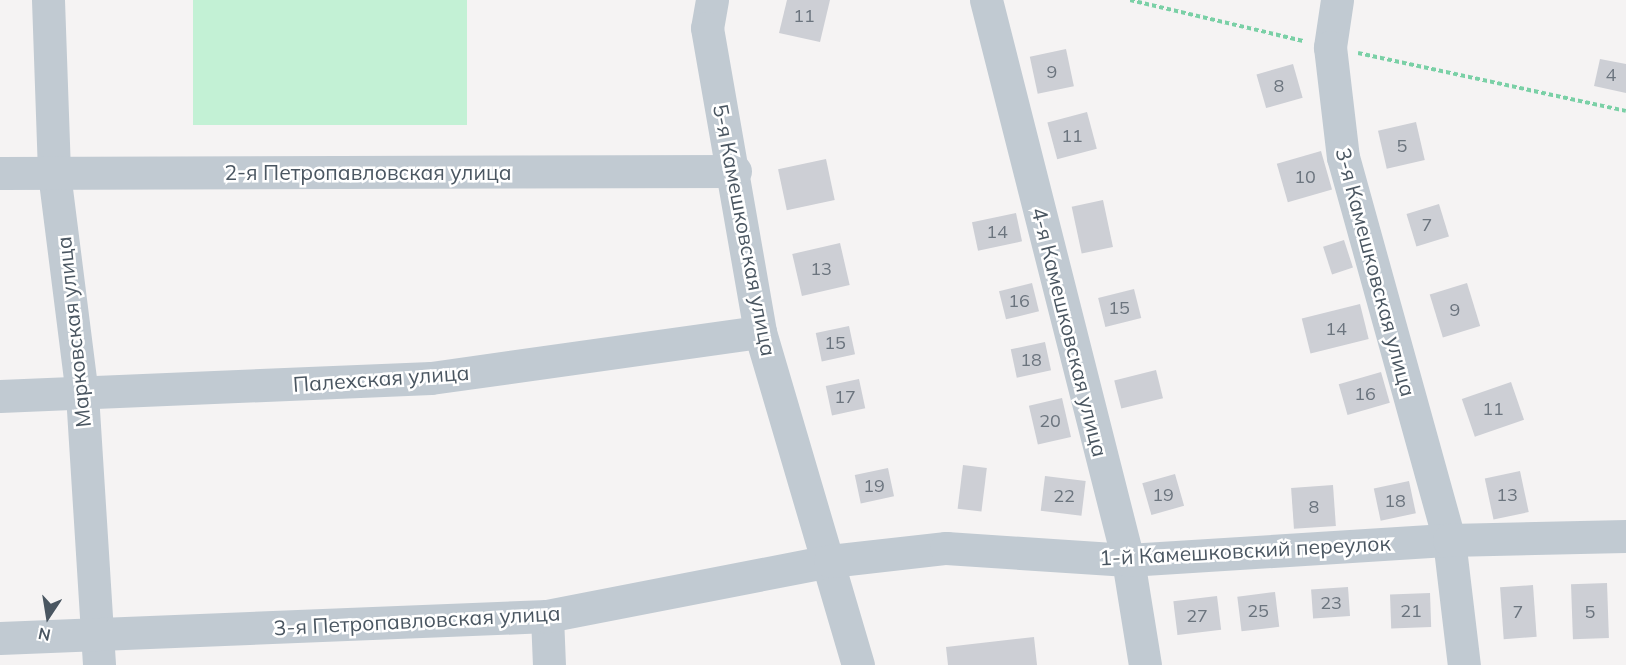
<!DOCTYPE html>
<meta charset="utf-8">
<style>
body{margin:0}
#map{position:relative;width:1626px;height:665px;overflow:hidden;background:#f5f3f3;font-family:Mulish,sans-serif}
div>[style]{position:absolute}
.green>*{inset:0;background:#c3f1d5;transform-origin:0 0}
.building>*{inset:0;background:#cdcfd5;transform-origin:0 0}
.path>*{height:4px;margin-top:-2px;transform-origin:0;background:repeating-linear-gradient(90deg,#7ad0a6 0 4.5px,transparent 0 7.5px)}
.minor>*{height:33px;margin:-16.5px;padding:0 16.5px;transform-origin:16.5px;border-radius:16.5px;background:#c1cad2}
span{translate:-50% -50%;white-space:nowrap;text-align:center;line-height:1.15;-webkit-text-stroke:5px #fff;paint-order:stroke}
.number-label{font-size:18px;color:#6b747e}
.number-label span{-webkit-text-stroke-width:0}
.street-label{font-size:21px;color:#4a5661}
.north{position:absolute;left:18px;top:587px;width:60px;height:60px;-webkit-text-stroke:4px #fff;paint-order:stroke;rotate:192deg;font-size:16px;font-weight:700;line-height:24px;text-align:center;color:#4a5661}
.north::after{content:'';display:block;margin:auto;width:21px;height:27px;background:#4a5661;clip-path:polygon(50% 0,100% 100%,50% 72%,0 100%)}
</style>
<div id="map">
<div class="green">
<i style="left:193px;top:0;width:274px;height:125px"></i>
</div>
<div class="building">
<i style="clip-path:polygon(787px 0,830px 0,820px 42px,779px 33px)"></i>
<i style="left:1066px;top:49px;width:38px;height:37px;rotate:78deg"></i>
<i style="clip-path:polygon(1600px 59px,1626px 64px,1626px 93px,1594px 86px)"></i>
<i style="left:1293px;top:64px;width:35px;height:38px;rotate:74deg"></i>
<i style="left:1087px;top:112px;width:38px;height:41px;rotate:75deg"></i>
<i style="left:1416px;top:122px;width:39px;height:39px;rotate:77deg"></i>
<i style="left:1321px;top:151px;width:40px;height:46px;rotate:74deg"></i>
<i style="left:826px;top:159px;width:42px;height:49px;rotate:78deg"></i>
<i style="left:1103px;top:200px;width:48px;height:32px;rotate:78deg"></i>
<i style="left:1439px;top:204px;width:34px;height:34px;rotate:73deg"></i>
<i style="left:1016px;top:213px;width:29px;height:45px;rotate:78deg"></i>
<i style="left:1344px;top:240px;width:29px;height:22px;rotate:72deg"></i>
<i style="left:840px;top:243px;width:43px;height:49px;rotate:77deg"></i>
<i style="left:1032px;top:283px;width:29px;height:34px;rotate:76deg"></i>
<i style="left:1467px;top:283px;width:45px;height:39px;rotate:73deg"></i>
<i style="left:1134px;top:289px;width:30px;height:37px;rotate:76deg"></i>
<i style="left:1360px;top:304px;width:36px;height:60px;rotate:76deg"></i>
<i style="left:849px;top:326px;width:29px;height:34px;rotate:78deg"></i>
<i style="left:1045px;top:342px;width:29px;height:35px;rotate:78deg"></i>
<i style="left:1156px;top:370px;width:29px;height:43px;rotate:76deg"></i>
<i style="left:1381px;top:372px;width:32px;height:44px;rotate:74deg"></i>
<i style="left:859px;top:379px;width:30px;height:34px;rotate:78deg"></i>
<i style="left:1511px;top:382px;width:40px;height:52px;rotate:71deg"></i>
<i style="left:1062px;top:398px;width:40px;height:34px;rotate:77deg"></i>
<i style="left:963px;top:465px;width:24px;height:44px;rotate:7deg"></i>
<i style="left:888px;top:468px;width:29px;height:34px;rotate:78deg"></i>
<i style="left:1520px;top:471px;width:42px;height:36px;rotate:78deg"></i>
<i style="left:1175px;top:474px;width:33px;height:34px;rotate:74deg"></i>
<i style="left:1045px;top:476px;width:41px;height:35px;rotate:7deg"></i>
<i style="left:1409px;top:481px;width:33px;height:36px;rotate:78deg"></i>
<i style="left:1333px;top:485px;width:41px;height:42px;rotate:86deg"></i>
<i style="left:1607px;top:583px;width:55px;height:36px;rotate:88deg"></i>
<i style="left:1533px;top:585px;width:52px;height:33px;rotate:86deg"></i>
<i style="left:1348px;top:587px;width:29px;height:37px;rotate:86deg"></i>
<i style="left:1275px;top:592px;width:35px;height:38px;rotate:83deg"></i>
<i style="left:1430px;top:593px;width:34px;height:40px;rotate:88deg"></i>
<i style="left:1217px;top:596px;width:34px;height:44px;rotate:83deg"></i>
<i style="clip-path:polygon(1034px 637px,1037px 665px,948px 665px,946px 647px)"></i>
</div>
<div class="path">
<i style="left:1130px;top:0;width:179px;rotate:13.3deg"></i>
<i style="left:1358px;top:53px;width:274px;rotate:12.2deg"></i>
</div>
<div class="minor">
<i style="left:48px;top:0;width:173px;rotate:88deg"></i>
<i style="left:54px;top:173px;width:223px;rotate:82.8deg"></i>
<i style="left:82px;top:394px;width:272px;rotate:86.4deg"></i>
<i style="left:712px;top:0;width:28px;rotate:100deg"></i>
<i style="left:707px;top:28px;width:309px;rotate:80.1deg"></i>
<i style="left:760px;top:332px;width:347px;rotate:73.6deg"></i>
<i style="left:986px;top:0;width:578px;rotate:75.77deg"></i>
<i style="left:1128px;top:560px;width:106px;rotate:80.8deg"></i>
<i style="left:1337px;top:0;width:48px;rotate:98.5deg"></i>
<i style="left:1330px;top:47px;width:111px;rotate:83.3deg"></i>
<i style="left:1343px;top:157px;width:397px;rotate:74.5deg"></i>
<i style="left:1449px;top:540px;width:126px;rotate:83.2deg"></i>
<i style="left:0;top:173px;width:735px;rotate:-0.16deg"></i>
<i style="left:0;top:396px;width:431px;rotate:-2.4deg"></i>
<i style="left:431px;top:378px;width:332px;rotate:-8deg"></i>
<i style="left:547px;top:616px;width:49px;rotate:87.7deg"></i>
<i style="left:0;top:638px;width:547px;rotate:-2.3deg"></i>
<i style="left:547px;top:616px;width:288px;rotate:-11deg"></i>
<i style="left:830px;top:561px;width:117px;rotate:-6.4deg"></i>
<i style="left:946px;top:548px;width:182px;rotate:3.8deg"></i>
<i style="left:1128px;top:560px;width:322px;rotate:-3.6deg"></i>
<i style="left:1449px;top:540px;width:177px;rotate:-1.3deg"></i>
</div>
<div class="number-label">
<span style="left:804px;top:16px">11</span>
<span style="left:1052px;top:72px">9</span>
<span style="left:1611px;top:75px">4</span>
<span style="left:1279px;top:86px">8</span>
<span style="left:1072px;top:136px">11</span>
<span style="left:1402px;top:146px">5</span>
<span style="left:1305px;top:177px">10</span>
<span style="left:1427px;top:225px">7</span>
<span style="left:997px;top:232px">14</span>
<span style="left:821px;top:269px">13</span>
<span style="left:1019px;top:301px">16</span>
<span style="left:1119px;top:308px">15</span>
<span style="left:1455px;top:310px">9</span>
<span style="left:1336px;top:329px">14</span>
<span style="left:835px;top:343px">15</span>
<span style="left:1031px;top:360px">18</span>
<span style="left:1365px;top:394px">16</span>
<span style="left:845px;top:397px">17</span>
<span style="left:1493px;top:409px">11</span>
<span style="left:1050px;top:421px">20</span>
<span style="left:874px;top:486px">19</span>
<span style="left:1163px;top:495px">19</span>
<span style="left:1507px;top:495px">13</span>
<span style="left:1064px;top:496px">22</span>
<span style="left:1395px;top:501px">18</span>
<span style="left:1314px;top:507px">8</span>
<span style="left:1331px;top:603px">23</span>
<span style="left:1258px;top:611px">25</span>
<span style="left:1411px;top:611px">21</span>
<span style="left:1518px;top:612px">7</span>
<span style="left:1590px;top:612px">5</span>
<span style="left:1197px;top:616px">27</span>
</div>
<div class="street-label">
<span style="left:368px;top:172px">2-я Петропавловская улица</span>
<span style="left:745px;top:230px;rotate:79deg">5-я Камешковская улица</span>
<span style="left:1376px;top:272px;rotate:75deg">3-я Камешковская улица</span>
<span style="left:73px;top:332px;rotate:-96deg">Марковская улица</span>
<span style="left:1070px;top:332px;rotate:76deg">4-я Камешковская улица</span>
<span style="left:381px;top:378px;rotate:-4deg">Палехская улица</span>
<span style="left:1245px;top:550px;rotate:-3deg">1-й Камешковский переулок</span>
<span style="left:417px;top:620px;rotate:-3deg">3-я Петропавловская улица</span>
</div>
<div class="north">N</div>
</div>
